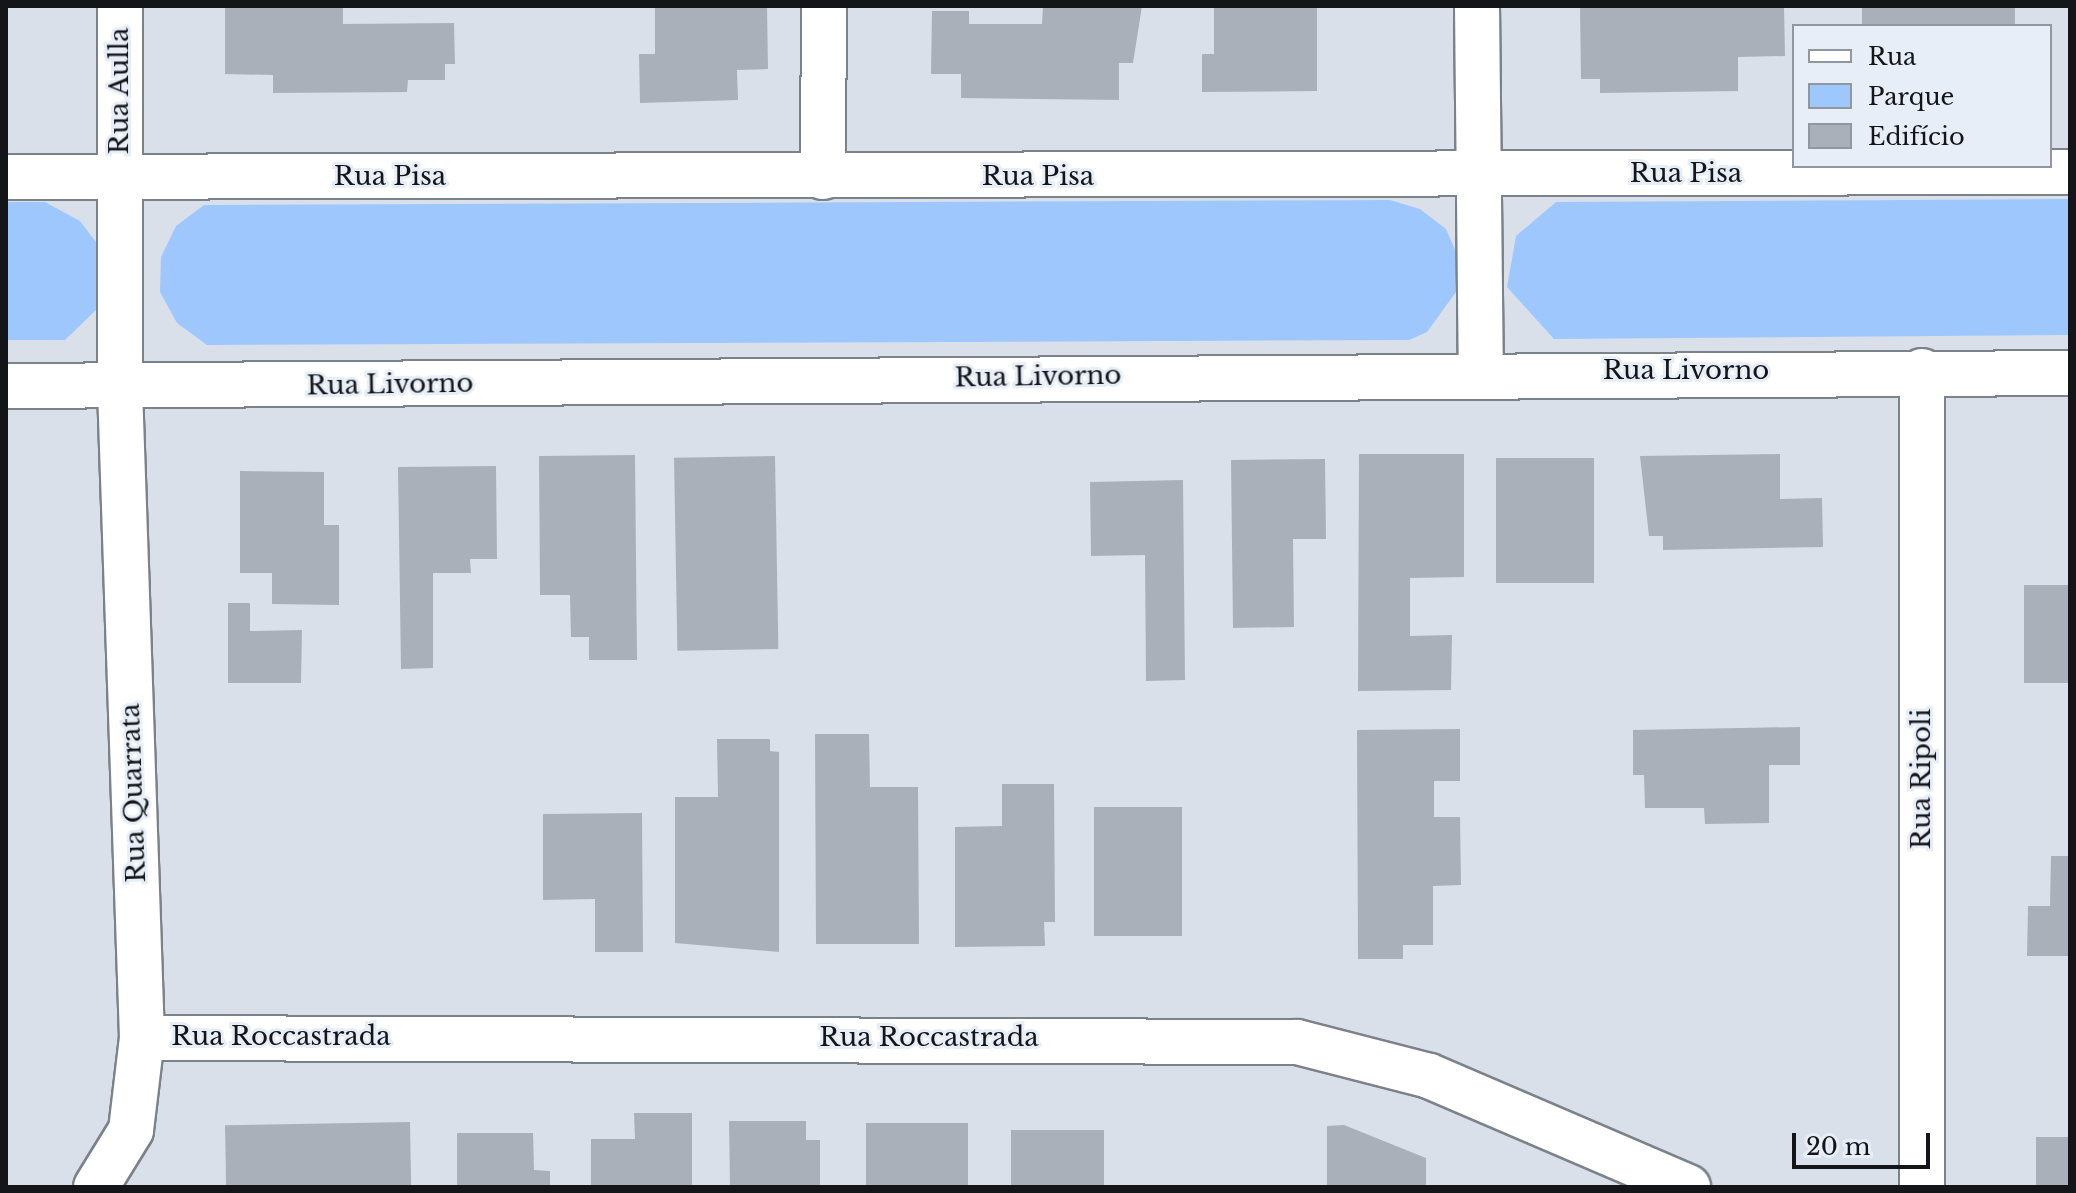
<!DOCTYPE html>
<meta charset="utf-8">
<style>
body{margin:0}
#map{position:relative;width:2076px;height:1193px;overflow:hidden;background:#dae0e9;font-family:"Libre Baskerville",serif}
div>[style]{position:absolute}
.green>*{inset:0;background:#9ec7fe}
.building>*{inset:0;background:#aab0b9;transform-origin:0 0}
.roads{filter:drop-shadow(2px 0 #7c828a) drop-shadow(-2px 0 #7c828a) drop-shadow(0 2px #7c828a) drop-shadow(0 -2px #7c828a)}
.minor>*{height:44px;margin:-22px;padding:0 22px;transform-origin:22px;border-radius:22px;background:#fff}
span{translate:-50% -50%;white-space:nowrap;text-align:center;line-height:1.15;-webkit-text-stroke:6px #e7eef7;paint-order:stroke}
.street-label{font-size:26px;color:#131518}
.frame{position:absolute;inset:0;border:8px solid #131518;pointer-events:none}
.legend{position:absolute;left:1792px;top:24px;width:260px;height:144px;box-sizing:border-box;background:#e7eef7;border:2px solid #92979e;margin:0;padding:10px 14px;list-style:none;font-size:24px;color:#131518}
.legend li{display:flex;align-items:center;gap:16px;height:40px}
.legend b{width:40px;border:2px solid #92979e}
.scale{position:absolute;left:1792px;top:1133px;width:138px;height:36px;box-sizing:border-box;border:4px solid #131518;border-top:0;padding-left:10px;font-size:24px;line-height:28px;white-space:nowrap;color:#131518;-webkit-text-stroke:6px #e7eef7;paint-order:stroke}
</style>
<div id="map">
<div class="green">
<i style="clip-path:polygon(2070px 199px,2070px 335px,1554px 339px,1507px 287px,1516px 236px,1556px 202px)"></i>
<i style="clip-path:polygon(1390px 200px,1420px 209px,1446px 229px,1456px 252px,1456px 292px,1427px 332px,1409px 340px,207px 345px,177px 323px,160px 292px,161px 257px,176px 226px,204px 205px)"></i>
<i style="clip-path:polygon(6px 202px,45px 202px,80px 221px,99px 246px,103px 286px,97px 309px,65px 340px,6px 340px)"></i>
</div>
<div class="building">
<i style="clip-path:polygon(225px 6px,343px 6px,343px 24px,454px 23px,455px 64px,445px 64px,445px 80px,408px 80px,407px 92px,273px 93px,273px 75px,225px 74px)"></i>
<i style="clip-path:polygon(655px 6px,767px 6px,768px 69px,737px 70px,738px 100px,640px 103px,639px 54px,655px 54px)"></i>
<i style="clip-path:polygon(1043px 6px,1142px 6px,1133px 63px,1119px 63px,1119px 100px,961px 98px,961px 74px,931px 74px,932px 11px,969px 11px,969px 24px,1042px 24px)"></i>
<i style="clip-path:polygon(1214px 6px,1317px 6px,1317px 91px,1202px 92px,1202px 54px,1214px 54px)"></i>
<i style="clip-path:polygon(1580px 6px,1784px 6px,1785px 56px,1738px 57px,1738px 91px,1600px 93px,1600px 79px,1581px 79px)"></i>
<i style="left:1862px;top:6px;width:153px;height:20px"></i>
<i style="clip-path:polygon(1359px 454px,1464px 454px,1464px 577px,1410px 578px,1410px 636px,1452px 635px,1451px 690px,1358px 691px)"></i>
<i style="clip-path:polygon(1780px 454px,1780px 499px,1822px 498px,1823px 547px,1663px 550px,1663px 536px,1649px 536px,1640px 456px)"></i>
<i style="clip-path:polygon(635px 455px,637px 660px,589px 660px,589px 637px,571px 637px,570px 595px,540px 595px,539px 456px)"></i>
<i style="left:775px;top:456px;width:193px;height:101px;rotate:89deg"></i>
<i style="left:1496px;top:458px;width:98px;height:125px"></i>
<i style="clip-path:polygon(1325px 459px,1326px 539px,1293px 539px,1294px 627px,1233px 628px,1231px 460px)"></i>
<i style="clip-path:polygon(496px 466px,497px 559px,470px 559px,471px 573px,433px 573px,433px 668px,401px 669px,398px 467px)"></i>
<i style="clip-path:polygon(240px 471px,324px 472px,324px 525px,339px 525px,339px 605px,272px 604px,272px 573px,240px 573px)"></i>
<i style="clip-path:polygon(1183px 480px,1185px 680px,1146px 681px,1145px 555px,1091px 556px,1090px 482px)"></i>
<i style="left:2024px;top:585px;width:46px;height:98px"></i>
<i style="clip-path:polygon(228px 603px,250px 603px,250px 631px,302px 630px,301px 683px,228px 683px)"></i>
<i style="clip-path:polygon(1800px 727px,1800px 765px,1769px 765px,1769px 823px,1705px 824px,1704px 808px,1645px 808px,1644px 775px,1633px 775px,1633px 730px)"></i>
<i style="clip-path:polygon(1460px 729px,1460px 781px,1434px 781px,1434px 817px,1460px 817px,1461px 885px,1433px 886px,1433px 945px,1403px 945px,1403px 959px,1358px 959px,1357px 730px)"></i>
<i style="clip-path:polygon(815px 734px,869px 734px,870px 787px,918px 787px,919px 944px,816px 944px)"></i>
<i style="clip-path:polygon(717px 739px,770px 739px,770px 751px,779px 752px,779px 952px,675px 943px,675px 797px,718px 797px)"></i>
<i style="clip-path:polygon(1002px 784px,1054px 784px,1055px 922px,1044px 922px,1045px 946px,955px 947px,955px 827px,1002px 826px)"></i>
<i style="left:1182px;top:807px;width:129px;height:88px;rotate:90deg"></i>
<i style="clip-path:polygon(642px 813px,643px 952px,595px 952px,595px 899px,543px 900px,543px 814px)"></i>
<i style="clip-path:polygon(2051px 856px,2070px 856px,2070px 956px,2027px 956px,2028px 906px,2050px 906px)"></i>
<i style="clip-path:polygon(634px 1113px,692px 1113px,692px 1187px,591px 1187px,591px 1139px,635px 1139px)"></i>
<i style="clip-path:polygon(729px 1121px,806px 1121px,806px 1140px,820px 1140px,820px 1187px,730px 1187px)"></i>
<i style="left:410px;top:1122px;width:65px;height:185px;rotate:89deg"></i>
<i style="left:968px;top:1123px;width:64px;height:102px;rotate:90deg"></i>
<i style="clip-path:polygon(1344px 1125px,1426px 1158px,1426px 1187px,1327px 1187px,1327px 1126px)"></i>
<i style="left:1104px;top:1130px;width:57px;height:93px;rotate:90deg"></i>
<i style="clip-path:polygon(457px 1133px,533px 1133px,534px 1170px,550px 1171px,550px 1187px,457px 1187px)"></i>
<i style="left:2036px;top:1137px;width:34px;height:50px"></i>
</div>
<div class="roads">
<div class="minor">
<i style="left:1477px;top:6px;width:366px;rotate:89.4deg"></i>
<i style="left:6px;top:177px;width:2064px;rotate:-0.14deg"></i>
<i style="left:823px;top:177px;width:171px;rotate:-89.7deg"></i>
<i style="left:6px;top:386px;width:2064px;rotate:-0.36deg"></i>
<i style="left:142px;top:1038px;width:1155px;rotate:0.2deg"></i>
<i style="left:1297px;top:1042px;width:136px;rotate:14.4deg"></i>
<i style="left:1429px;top:1076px;width:282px;rotate:23.2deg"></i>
<i style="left:96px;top:1187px;width:67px;rotate:-58.4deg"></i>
<i style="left:131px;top:1130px;width:93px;rotate:-83.2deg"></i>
<i style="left:142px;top:1038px;width:649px;rotate:-91.94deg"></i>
<i style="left:120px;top:389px;width:383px;rotate:-90deg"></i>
<i style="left:1922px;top:1187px;width:816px;rotate:-90deg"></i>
</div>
</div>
<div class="street-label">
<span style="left:120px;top:91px;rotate:-90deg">Rua Aulla</span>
<span style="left:1686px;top:174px">Rua Pisa</span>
<span style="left:390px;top:177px">Rua Pisa</span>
<span style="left:1038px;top:177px">Rua Pisa</span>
<span style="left:1686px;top:371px">Rua Livorno</span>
<span style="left:1038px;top:377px;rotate:-1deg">Rua Livorno</span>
<span style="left:390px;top:385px;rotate:-1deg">Rua Livorno</span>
<span style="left:1922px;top:779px;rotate:-90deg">Rua Ripoli</span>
<span style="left:134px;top:793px;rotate:-92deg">Rua Quarrata</span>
<span style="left:281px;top:1037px">Rua Roccastrada</span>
<span style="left:929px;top:1038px">Rua Roccastrada</span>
</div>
<div class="frame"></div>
<ul class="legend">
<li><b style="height:10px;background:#fff"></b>Rua</li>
<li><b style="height:22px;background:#9ec7fe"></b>Parque</li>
<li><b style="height:22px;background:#aab0b9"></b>Edifício</li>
</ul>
<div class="scale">20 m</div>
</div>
